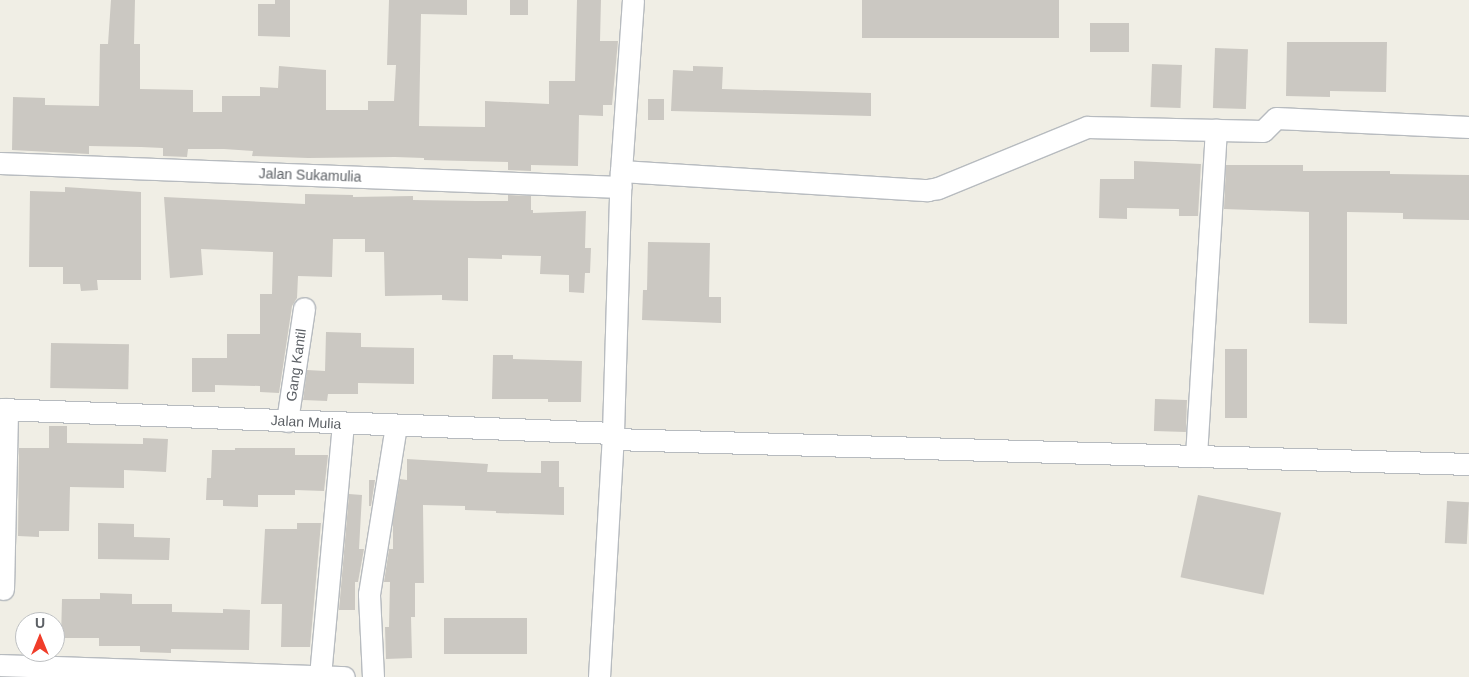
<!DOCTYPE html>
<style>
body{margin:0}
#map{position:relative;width:1469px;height:677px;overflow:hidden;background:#f0eee5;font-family:Helvetica,sans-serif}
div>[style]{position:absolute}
.building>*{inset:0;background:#cbc8c2;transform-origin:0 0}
.roads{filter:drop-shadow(1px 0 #b7bbbf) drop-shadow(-1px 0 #b7bbbf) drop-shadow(0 1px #b7bbbf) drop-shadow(0 -1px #b7bbbf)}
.street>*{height:21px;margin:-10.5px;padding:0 10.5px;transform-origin:10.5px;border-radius:10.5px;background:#fff}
span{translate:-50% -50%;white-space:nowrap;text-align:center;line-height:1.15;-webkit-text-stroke:4.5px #fff;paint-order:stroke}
.street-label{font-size:14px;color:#5d6166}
.north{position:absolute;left:15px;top:612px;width:50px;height:50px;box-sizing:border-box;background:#fff;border:1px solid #bec0c2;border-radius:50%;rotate:0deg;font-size:14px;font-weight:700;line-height:20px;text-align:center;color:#5d6166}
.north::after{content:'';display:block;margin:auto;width:18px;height:22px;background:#f03d2a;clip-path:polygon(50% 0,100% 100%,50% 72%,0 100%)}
</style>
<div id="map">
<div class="building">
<i style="clip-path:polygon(111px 0,135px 0,134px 44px,140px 44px,140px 89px,193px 90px,193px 112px,222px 112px,222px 96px,260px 96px,260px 87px,278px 88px,279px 66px,326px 70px,326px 110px,368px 110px,368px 101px,394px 101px,396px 65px,387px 65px,389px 0,467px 0,467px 15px,421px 14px,419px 126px,485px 127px,485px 101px,549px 104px,549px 81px,575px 81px,577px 0,601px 0,600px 41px,618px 41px,612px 105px,603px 105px,603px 116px,579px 115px,578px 166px,531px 165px,531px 171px,508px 170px,508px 162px,424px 160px,424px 158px,395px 157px,308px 158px,252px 156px,253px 151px,224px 149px,188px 149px,187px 157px,163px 156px,163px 148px,141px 147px,89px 146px,89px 154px,12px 150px,13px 97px,45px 98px,45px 105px,99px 106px,100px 44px,108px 44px)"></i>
<i style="clip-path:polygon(275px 0,290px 0,290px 37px,258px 36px,258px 4px,275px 4px)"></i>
<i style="left:510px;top:0;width:18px;height:15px"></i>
<i style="left:862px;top:0;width:197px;height:38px"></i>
<i style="left:1090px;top:23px;width:39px;height:29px"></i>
<i style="clip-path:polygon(1287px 42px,1387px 42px,1386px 92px,1330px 91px,1330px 97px,1286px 96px)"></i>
<i style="left:1215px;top:48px;width:33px;height:60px;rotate:2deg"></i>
<i style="left:1152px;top:64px;width:30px;height:43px;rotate:2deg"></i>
<i style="clip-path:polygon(693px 66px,723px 67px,722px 89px,871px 93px,871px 116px,671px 111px,673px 70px,693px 71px)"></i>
<i style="left:648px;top:99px;width:16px;height:21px"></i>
<i style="clip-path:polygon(1134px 161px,1201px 164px,1198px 216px,1179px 216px,1179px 209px,1127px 208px,1127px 219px,1099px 218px,1100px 179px,1134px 179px)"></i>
<i style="clip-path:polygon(1226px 165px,1303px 165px,1303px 171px,1390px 171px,1390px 174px,1469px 175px,1469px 220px,1403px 219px,1403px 213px,1347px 212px,1347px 324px,1309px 323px,1309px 212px,1224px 209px)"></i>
<i style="clip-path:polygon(65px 187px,141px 192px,141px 280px,97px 280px,98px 290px,81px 291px,80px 284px,63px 284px,63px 267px,29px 267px,30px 191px,65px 192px)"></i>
<i style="clip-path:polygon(305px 194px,353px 195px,353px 197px,413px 196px,413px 200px,476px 201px,508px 201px,508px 195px,531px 196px,531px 210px,533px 210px,533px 213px,586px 211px,585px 248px,591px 248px,590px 273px,585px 273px,584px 293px,569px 292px,569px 275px,540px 274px,541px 256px,502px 255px,502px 259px,468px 258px,468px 301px,442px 300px,442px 295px,385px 296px,384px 252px,365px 252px,365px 239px,333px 239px,332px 277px,298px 276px,297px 298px,292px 306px,279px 393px,260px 392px,260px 386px,215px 385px,215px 392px,192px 392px,192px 358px,227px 358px,227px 334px,260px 334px,260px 294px,272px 294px,273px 252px,201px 249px,203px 275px,170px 278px,164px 197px,305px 204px)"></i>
<i style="clip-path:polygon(648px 242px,710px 243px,709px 297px,721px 297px,721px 323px,642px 320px,643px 290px,647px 290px)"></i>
<i style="clip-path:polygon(326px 332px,361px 333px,361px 347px,414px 348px,414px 384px,358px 383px,358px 394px,328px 394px,327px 401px,303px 400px,307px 370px,325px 371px)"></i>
<i style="left:51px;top:343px;width:78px;height:45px;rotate:1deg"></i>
<i style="left:1225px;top:349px;width:22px;height:69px"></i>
<i style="clip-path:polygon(493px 355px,513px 355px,513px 359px,582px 361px,581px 402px,548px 402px,548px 399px,492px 399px)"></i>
<i style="left:1155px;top:399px;width:32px;height:32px;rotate:2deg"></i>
<i style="clip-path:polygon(49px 426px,67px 426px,67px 443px,143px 444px,143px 438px,168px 439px,166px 472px,124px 470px,124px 488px,70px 487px,69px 531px,39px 531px,39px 537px,18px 536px,19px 448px,49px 448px)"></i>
<i style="clip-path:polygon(235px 448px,295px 448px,295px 455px,328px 455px,324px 491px,295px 490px,295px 495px,258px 495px,258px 507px,223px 506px,223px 500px,206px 500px,207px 478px,211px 478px,212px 450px,235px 450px)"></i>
<i style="clip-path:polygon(407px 459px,488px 464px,487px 472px,541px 473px,541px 461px,559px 461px,559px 487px,564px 487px,564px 515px,496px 513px,496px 511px,465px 510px,465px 506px,423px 505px,424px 583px,415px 583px,415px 617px,411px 617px,412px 658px,386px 659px,385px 627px,389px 627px,390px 582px,384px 582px,389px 549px,393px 549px,393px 521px,400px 479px,407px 480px)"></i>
<i style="clip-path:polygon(369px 480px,375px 480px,371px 506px,369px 506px)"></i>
<i style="clip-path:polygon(349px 494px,362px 495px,359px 549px,364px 549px,358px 582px,355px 582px,355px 610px,339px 610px)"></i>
<i style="left:1198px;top:495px;width:85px;height:84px;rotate:12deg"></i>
<i style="left:1447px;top:501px;width:22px;height:42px;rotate:3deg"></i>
<i style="clip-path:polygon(98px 523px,134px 524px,134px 537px,170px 538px,169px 560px,98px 559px)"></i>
<i style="clip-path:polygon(297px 523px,321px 523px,310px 647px,281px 647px,282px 604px,261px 604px,265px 529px,297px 529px)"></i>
<i style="clip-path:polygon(100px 593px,132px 594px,132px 604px,172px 604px,172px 612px,223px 613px,223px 609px,250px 610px,249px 650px,171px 649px,171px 653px,140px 652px,140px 646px,99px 646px,99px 638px,61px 638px,62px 599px,100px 599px)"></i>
<i style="left:444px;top:618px;width:83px;height:36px"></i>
</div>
<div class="roads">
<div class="street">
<i style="left:0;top:163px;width:621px;rotate:2.21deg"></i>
<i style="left:621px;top:171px;width:307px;rotate:3.6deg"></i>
<i style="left:927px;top:190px;width:11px;rotate:-10deg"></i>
<i style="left:938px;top:188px;width:161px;rotate:-22.3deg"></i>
<i style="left:1087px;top:127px;width:176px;rotate:1.3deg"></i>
<i style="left:1263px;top:131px;width:18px;rotate:-45deg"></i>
<i style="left:1276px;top:118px;width:193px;rotate:2.7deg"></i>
<i style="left:0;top:409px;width:613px;rotate:2.24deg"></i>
<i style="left:287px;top:421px;width:114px;rotate:-81.4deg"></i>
<i style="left:613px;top:439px;width:856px;rotate:1.67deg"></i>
<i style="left:1196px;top:456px;width:327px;rotate:-86.5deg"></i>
<i style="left:3px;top:589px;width:180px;rotate:-88.7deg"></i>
<i style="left:0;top:665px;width:344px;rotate:2deg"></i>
<i style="left:320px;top:676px;width:253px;rotate:-84.8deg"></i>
<i style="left:373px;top:677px;width:83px;rotate:-92.8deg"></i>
<i style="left:369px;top:594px;width:170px;rotate:-80.9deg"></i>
<i style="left:599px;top:677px;width:244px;rotate:-86.7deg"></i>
<i style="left:613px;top:433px;width:262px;rotate:-88.3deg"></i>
<i style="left:621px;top:171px;width:171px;rotate:-86deg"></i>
</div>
</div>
<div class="street-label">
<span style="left:310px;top:175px;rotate:2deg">Jalan Sukamulia</span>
<span style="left:296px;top:365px;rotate:-82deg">Gang Kantil</span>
<span style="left:306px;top:422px;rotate:3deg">Jalan Mulia</span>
</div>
<div class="north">U</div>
</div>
